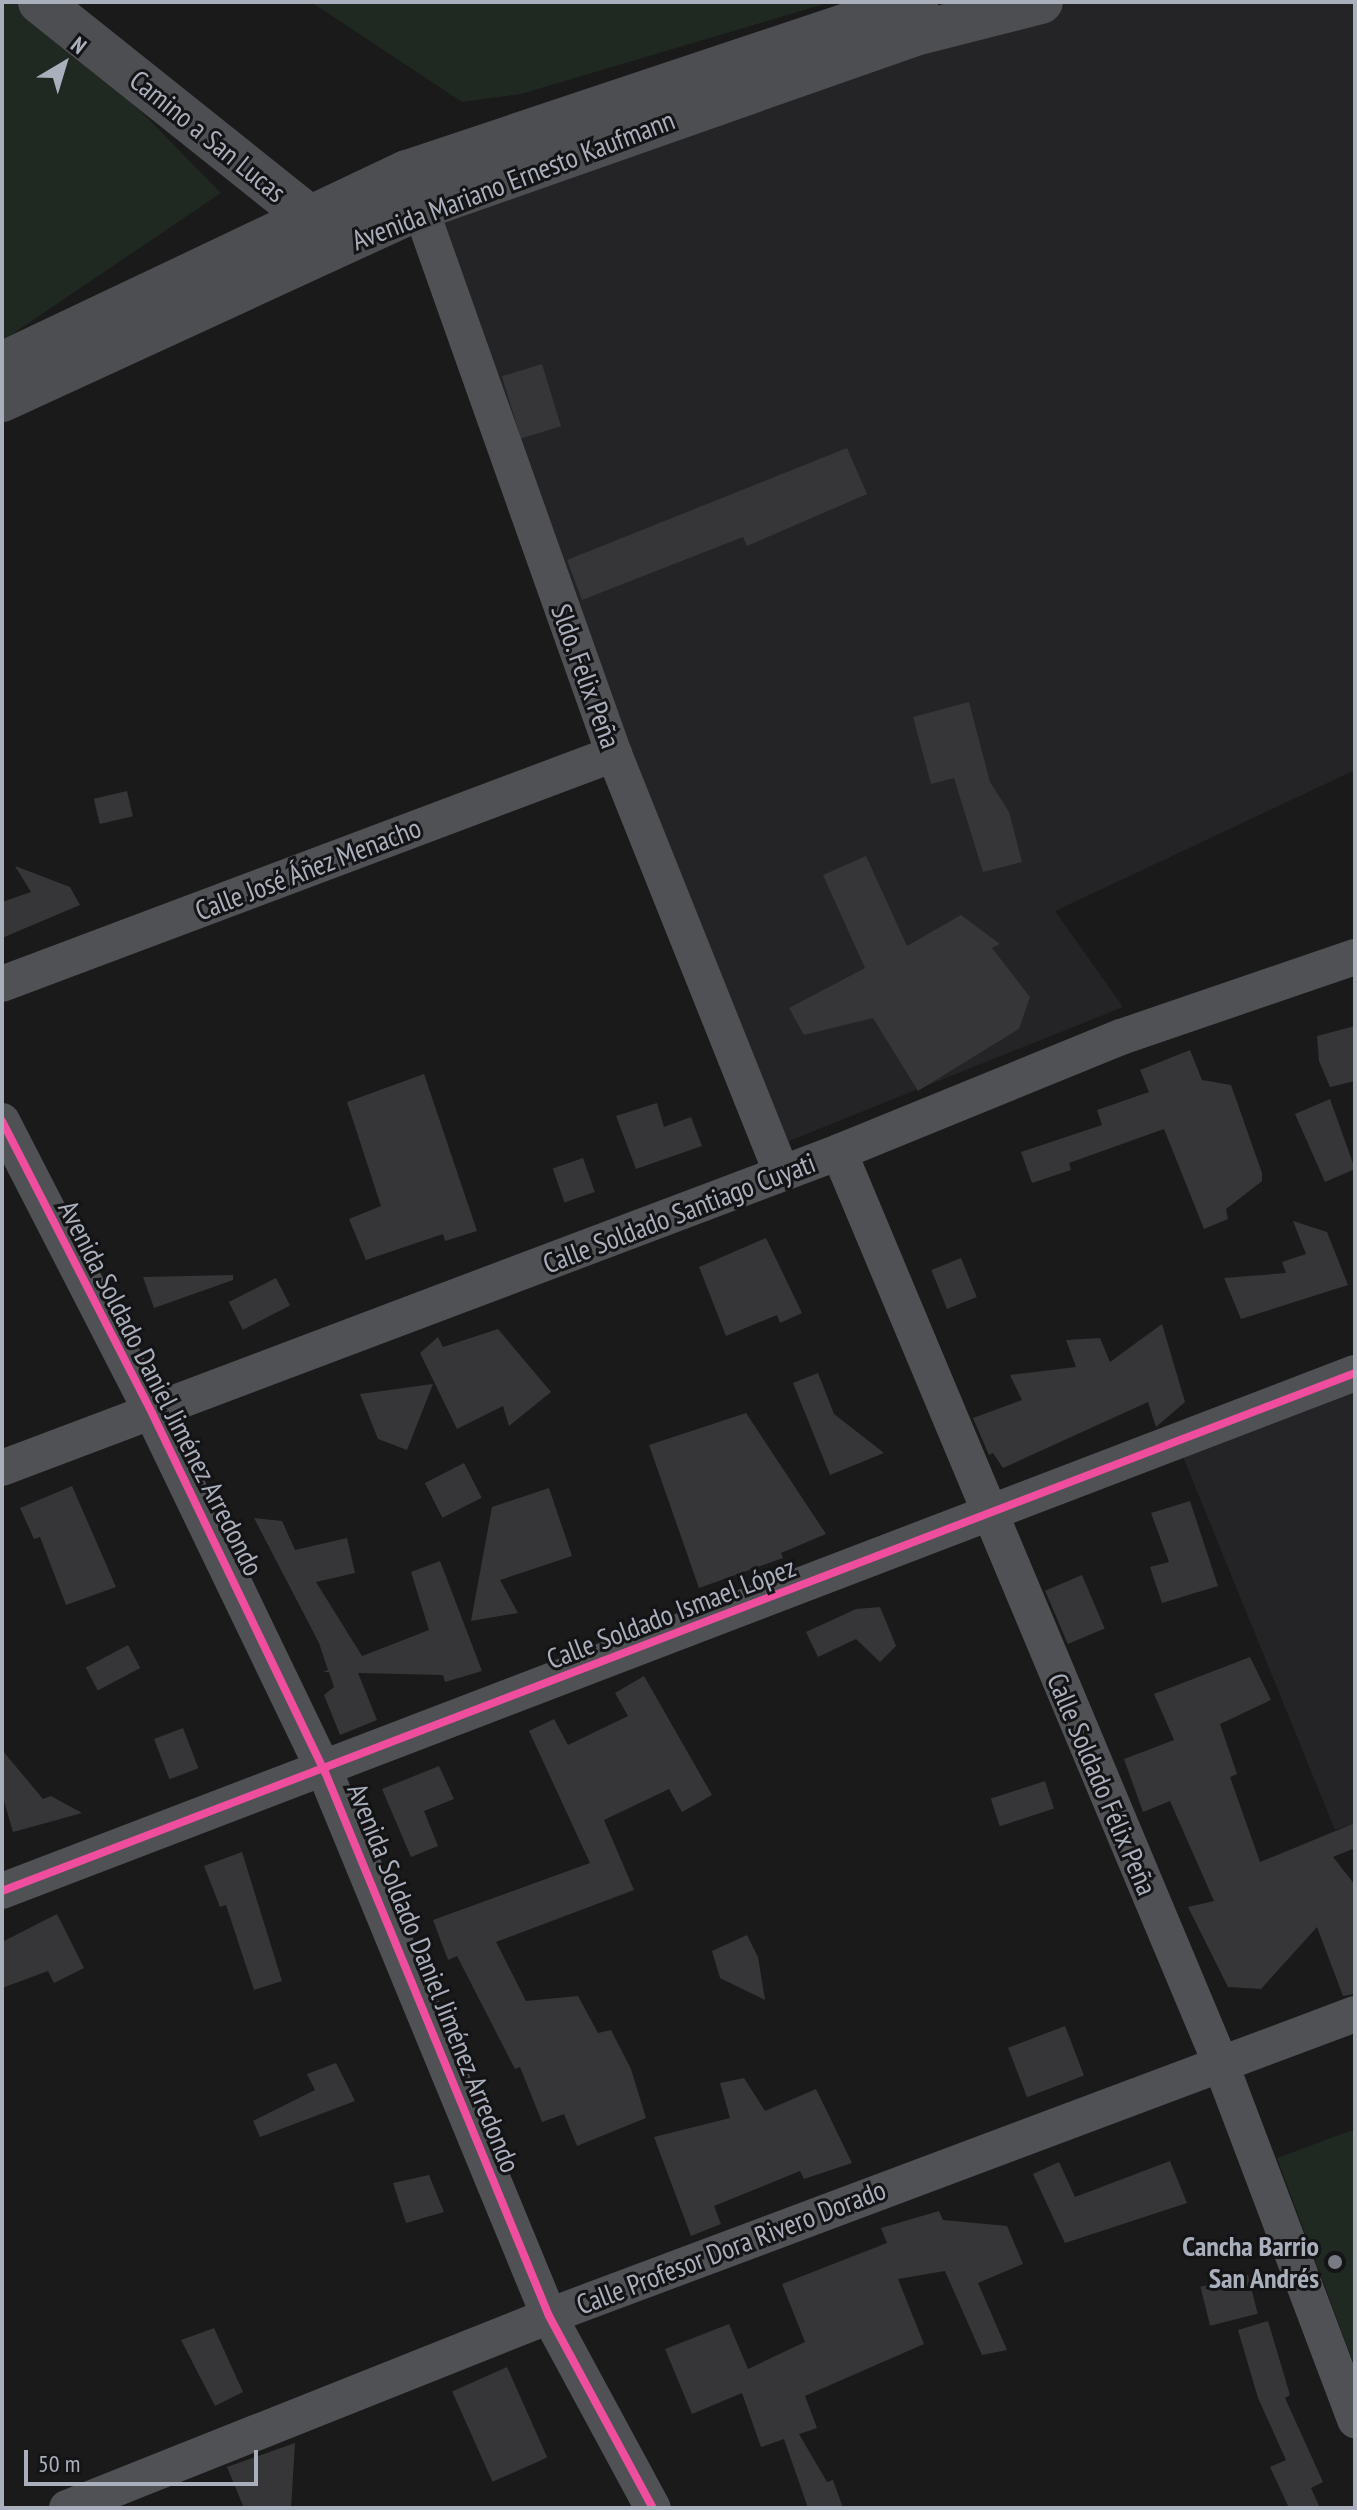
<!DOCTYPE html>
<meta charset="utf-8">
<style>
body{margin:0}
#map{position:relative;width:1357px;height:2510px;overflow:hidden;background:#1a1a1a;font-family:"PT Sans Narrow",sans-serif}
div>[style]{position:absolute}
.built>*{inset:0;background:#242427}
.green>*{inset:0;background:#1f2821}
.building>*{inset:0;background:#363638;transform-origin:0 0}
.street>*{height:36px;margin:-18px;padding:0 18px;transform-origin:18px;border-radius:18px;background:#505155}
.secondary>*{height:44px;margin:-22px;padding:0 22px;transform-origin:22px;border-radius:22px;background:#4d4e52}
.cycleway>*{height:8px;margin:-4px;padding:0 4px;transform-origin:4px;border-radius:4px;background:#ef4d9e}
.dots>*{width:22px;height:22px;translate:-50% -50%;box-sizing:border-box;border:4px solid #141417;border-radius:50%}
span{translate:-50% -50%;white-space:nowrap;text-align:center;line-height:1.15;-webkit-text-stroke:6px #141417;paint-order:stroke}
.street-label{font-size:28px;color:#aaafbc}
.poi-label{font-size:28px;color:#aaafbc;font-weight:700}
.right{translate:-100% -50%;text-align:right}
.frame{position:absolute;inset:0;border:4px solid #aaafbc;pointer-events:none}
.north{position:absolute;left:24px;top:24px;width:80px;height:80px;-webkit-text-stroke:6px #141417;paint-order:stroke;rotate:38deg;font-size:22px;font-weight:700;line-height:32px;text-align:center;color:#aaafbc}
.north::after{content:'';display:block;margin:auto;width:28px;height:36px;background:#aaafbc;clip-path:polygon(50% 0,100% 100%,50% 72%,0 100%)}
.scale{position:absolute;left:24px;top:2450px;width:234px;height:36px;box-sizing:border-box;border:4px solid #aaafbc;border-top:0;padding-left:10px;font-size:24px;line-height:28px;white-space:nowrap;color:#aaafbc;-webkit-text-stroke:6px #141417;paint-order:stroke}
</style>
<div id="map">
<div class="built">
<i style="clip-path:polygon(978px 2px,1355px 2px,1355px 770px,1055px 911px,1123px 1007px,784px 1143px,420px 208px)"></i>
<i style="clip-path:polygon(1355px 1373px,1355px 1823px,1335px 1830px,1177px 1442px)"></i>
</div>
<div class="green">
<i style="clip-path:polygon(2px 2px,34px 2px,221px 193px,2px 341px)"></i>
<i style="clip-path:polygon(311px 2px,831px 2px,521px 94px,462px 102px)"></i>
<i style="clip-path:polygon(1355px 2129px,1355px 2367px,1277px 2158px)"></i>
</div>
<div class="building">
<i style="left:542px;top:364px;width:65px;height:42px;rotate:73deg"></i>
<i style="clip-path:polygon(847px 448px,867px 494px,747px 546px,743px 537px,582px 600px,567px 560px)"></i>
<i style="clip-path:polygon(969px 702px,990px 782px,1009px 812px,1022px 862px,983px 872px,954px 778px,931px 784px,913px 717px)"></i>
<i style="left:127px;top:791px;width:26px;height:34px;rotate:77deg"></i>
<i style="clip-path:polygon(866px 856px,907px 946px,961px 915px,1000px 944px,992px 948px,1030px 997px,1019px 1029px,918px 1091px,873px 1018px,804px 1035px,789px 1008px,865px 968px,823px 875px)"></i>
<i style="clip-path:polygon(15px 866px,70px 887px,80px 905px,2px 938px,2px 902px,31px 892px)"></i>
<i style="clip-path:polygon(1355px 1026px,1355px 1081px,1330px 1087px,1319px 1061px,1317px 1036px)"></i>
<i style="clip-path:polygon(1190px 1050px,1202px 1080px,1231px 1085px,1262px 1173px,1262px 1181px,1226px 1209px,1228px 1219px,1204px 1229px,1164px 1129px,1069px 1163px,1071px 1170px,1032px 1183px,1021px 1152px,1102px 1125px,1097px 1110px,1149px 1092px,1140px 1070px)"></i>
<i style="clip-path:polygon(424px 1074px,477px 1231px,445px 1241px,443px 1234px,366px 1260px,349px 1219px,381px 1206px,347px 1102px)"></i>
<i style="clip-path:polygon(1330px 1099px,1355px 1169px,1325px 1182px,1295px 1114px)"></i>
<i style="clip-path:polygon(657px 1103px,664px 1127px,691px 1117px,702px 1146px,636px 1169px,616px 1116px)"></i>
<i style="left:583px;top:1158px;width:36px;height:32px;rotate:71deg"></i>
<i style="clip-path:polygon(1293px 1221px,1327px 1232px,1348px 1285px,1241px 1319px,1224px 1278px,1286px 1273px,1282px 1262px,1306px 1254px)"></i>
<i style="clip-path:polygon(766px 1238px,802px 1313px,780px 1323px,777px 1315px,726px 1336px,699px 1267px)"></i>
<i style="left:961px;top:1258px;width:42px;height:32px;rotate:68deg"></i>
<i style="clip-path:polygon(233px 1275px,233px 1280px,154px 1308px,143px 1277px)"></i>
<i style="left:276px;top:1278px;width:31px;height:53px;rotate:63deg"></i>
<i style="clip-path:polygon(1162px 1324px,1185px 1402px,1156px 1427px,1148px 1402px,1003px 1468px,993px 1453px,989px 1455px,973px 1418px,1022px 1400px,1010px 1375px,1076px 1367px,1066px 1340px,1100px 1338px,1110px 1362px)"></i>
<i style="clip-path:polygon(498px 1329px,551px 1392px,509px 1426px,503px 1406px,457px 1429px,420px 1353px,438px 1337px,443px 1347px)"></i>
<i style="clip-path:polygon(818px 1373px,834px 1414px,884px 1453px,830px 1475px,793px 1383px)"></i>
<i style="clip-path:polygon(433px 1384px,407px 1450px,378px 1439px,360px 1394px)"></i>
<i style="clip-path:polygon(746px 1413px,826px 1534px,781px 1553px,783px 1558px,699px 1588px,649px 1445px)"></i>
<i style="left:464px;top:1463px;width:39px;height:44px;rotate:63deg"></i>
<i style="clip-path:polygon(72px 1486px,116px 1587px,66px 1605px,40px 1537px,34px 1539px,20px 1508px)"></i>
<i style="clip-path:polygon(549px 1488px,572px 1556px,500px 1580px,518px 1613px,471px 1621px,492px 1507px)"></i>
<i style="clip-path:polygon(1190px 1501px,1218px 1586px,1162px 1603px,1150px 1567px,1169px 1562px,1151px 1513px)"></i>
<i style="clip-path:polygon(254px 1518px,282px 1521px,295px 1550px,347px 1538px,355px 1573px,316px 1582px,362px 1656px,429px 1630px,411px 1572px,440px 1561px,482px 1671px,445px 1682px,443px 1675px,358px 1673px,377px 1720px,340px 1735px,324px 1695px,334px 1687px,329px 1672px,323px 1672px,328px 1670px,319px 1643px)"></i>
<i style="left:1082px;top:1575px;width:58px;height:40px;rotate:67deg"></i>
<i style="clip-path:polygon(880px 1607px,896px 1646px,880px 1662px,856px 1639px,818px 1657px,806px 1632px,856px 1609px)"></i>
<i style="left:128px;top:1645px;width:26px;height:48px;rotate:62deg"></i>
<i style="clip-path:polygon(1250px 1657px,1271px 1700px,1220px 1724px,1237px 1774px,1230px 1777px,1260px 1862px,1355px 1823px,1355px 1848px,1333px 1857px,1355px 1885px,1355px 1994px,1343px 1996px,1317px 1927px,1261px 1989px,1228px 1987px,1188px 1907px,1214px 1901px,1170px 1801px,1143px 1812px,1124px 1759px,1174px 1740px,1154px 1694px)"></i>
<i style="clip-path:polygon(644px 1676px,712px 1795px,682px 1812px,669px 1789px,604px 1820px,634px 1890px,496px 1942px,526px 2001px,578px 1996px,598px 2033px,611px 2030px,631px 2069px,646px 2118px,577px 2146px,564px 2114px,542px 2122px,520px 2067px,515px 2069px,457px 1956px,448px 1960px,433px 1920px,590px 1863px,529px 1731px,554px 1719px,568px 1745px,628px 1716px,615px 1693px)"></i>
<i style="left:183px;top:1728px;width:43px;height:31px;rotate:69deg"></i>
<i style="clip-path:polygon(2px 1750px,43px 1799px,51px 1796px,82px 1813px,13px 1832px,2px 1794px)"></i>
<i style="clip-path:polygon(439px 1766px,454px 1799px,424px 1811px,438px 1846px,411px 1857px,382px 1789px)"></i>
<i style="left:1045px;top:1781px;width:29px;height:57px;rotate:72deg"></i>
<i style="clip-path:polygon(242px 1852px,282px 1981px,254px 1990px,226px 1905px,220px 1907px,204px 1866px)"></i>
<i style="clip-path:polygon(57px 1914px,84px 1968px,54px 1983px,48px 1971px,2px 1988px,2px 1942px)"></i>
<i style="clip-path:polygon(747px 1935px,758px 1957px,765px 2000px,720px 1978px,712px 1951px)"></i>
<i style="left:1065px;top:2026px;width:53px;height:61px;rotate:69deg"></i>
<i style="clip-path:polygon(336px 2063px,355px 2101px,260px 2137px,253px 2121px,315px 2090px,307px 2074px)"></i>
<i style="clip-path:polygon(744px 2078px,765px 2111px,816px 2089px,852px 2163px,804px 2179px,800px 2171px,714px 2206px,721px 2224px,691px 2236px,654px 2137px,730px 2118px,720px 2083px)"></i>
<i style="clip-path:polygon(1170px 2161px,1187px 2203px,1065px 2243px,1033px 2174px,1059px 2162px,1075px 2197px)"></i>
<i style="clip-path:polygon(429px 2175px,444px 2212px,406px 2223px,393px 2183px)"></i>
<i style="clip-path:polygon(939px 2211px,943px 2220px,1007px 2226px,1023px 2264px,978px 2283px,1007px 2350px,982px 2355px,945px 2271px,898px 2279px,924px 2344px,805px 2396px,817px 2428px,799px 2434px,827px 2482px,833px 2480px,843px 2508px,808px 2508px,784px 2439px,761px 2447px,742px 2393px,692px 2414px,665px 2349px,729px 2324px,748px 2369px,805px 2342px,782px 2284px,887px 2243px,881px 2228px)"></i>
<i style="left:1248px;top:2275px;width:40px;height:49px;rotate:76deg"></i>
<i style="clip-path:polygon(1268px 2321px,1290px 2395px,1285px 2398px,1323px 2482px,1311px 2488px,1320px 2508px,1289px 2508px,1270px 2467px,1286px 2460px,1258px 2398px,1238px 2330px)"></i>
<i style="clip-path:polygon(214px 2328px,243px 2392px,215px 2406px,181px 2340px)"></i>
<i style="left:507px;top:2367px;width:99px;height:60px;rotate:66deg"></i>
<i style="clip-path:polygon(295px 2443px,291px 2508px,244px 2508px,227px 2467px)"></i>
</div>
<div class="street">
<i style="left:411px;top:182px;width:607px;rotate:70.46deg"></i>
<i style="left:614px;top:754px;width:451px;rotate:68.2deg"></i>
<i style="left:2px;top:984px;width:654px;rotate:-20.6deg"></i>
<i style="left:2px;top:1121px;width:328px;rotate:62.8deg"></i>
<i style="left:152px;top:1413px;width:399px;rotate:64.3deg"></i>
<i style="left:325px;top:1772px;width:588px;rotate:67.62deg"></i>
<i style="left:549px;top:2316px;width:218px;rotate:61.6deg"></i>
<i style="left:839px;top:1152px;width:987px;rotate:67.28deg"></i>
<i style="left:1220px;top:2062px;width:383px;rotate:69.3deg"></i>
<i style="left:2px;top:1468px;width:895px;rotate:-20.68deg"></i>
<i style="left:839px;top:1152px;width:305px;rotate:-22.2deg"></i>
<i style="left:1121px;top:1037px;width:247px;rotate:-18.9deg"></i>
<i style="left:2px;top:1891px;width:1449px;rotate:-20.95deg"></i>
<i style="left:67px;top:2508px;width:519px;rotate:-21.72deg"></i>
<i style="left:549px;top:2316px;width:861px;rotate:-20.54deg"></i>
</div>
<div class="secondary">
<i style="left:40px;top:2px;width:344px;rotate:38.6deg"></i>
<i style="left:309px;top:217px;width:25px;rotate:69deg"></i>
<i style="left:2px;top:364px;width:448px;rotate:-25.4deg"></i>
<i style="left:407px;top:172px;width:537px;rotate:-18.47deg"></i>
<i style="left:2px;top:400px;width:460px;rotate:-24.7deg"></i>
<i style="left:420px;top:208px;width:525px;rotate:-19.37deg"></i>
<i style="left:915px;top:34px;width:130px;rotate:-14.3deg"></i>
</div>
<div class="cycleway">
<i style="left:2px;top:1121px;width:328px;rotate:62.8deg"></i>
<i style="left:152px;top:1413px;width:399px;rotate:64.3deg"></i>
<i style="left:325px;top:1772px;width:588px;rotate:67.62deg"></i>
<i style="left:549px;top:2316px;width:218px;rotate:61.6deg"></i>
<i style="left:2px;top:1891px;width:1449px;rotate:-20.95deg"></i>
</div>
<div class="dots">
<i style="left:1335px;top:2262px;background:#787b83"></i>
</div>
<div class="street-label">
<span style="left:208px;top:136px;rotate:39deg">Camino a San Lucas</span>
<span style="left:513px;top:180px;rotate:-21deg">Avenida Mariano Ernesto Kaufmann</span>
<span style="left:586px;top:676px;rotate:70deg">Sldo. Felix Peña</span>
<span style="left:308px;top:869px;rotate:-21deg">Calle José Áñez Menacho</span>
<span style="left:679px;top:1213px;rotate:-21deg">Calle Soldado Santiago Cuyati</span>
<span style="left:161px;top:1388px;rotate:63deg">Avenida Soldado Daniel Jiménez Arredondo</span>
<span style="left:671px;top:1613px;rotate:-21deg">Calle Soldado Ismael López</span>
<span style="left:1102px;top:1784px;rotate:67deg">Calle Soldado Félix Peña</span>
<span style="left:434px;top:1978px;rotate:68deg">Avenida Soldado Daniel Jiménez Arredondo</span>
<span style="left:731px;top:2247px;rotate:-21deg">Calle Profesor Dora Rivero Dorado</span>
</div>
<div class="poi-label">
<span class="right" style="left:1319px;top:2262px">Cancha Barrio<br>San Andrés</span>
</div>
<div class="frame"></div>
<div class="north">N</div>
<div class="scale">50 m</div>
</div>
